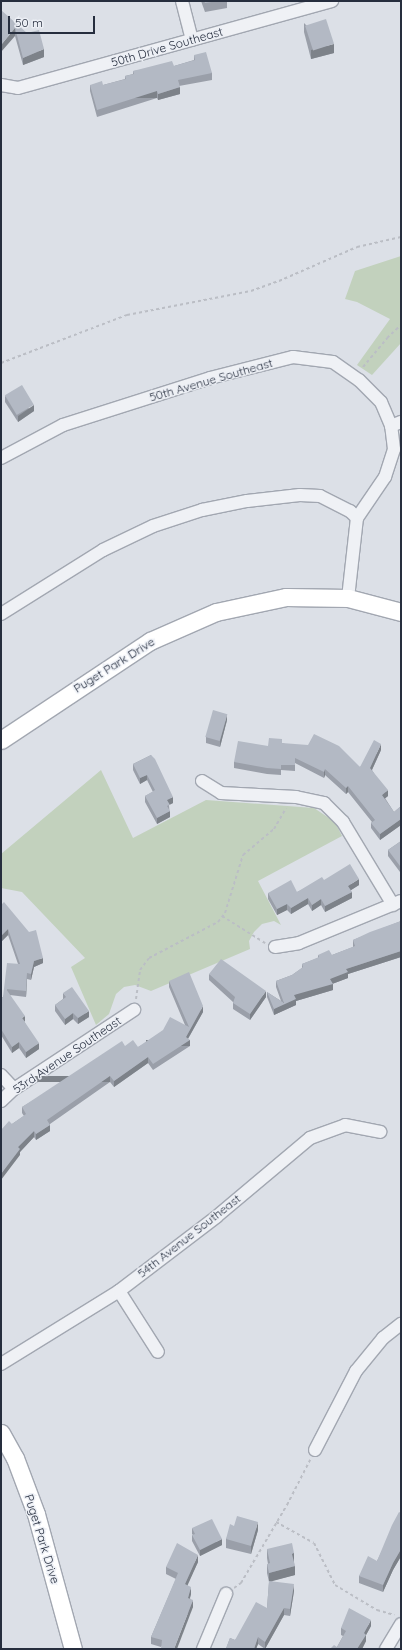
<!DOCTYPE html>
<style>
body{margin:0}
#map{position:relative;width:402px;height:1650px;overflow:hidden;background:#dce0e7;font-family:Quicksand,sans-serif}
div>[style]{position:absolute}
.green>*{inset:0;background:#c2d1bd}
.path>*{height:2px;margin-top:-1px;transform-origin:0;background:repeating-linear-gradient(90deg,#bbbec5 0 3px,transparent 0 6px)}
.roads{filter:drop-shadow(1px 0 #a2a7b1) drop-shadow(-1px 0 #a2a7b1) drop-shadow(0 1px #a2a7b1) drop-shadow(0 -1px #a2a7b1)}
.street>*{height:12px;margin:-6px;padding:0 6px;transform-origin:6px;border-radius:6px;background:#eff1f5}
.secondary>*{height:17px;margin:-8.5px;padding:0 8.5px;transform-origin:8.5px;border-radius:8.5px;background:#fff}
.wall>*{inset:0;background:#9a9fa9}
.shaded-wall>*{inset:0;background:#7d8289;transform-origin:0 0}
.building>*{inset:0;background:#b3b9c4;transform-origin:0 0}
span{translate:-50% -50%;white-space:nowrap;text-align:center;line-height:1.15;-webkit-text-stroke:3px #eceff5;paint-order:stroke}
.street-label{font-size:12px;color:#262e3e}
.frame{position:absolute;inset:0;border:2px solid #262e3e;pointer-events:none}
.scale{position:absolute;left:8px;top:16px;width:87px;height:18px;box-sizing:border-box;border:2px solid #262e3e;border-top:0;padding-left:5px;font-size:12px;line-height:14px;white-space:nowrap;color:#262e3e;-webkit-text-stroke:3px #eceff5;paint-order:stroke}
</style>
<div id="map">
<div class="green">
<i style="clip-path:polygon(401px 256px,401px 343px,372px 375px,357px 365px,390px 319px,357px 302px,345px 299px,355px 271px)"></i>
<i style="clip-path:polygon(101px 770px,133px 838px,206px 800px,314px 808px,335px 822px,342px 836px,258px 881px,281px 925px,274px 921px,262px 924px,254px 932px,249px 941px,250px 949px,151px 991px,135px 985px,124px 987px,116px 994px,109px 1014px,96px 1025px,71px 967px,85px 958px,22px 892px,1px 888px,1px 854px)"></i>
</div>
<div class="path">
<i style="left:1px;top:363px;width:135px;rotate:-20.9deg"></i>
<i style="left:127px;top:315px;width:126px;rotate:-11deg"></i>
<i style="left:251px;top:291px;width:30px;rotate:-20deg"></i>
<i style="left:279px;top:281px;width:85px;rotate:-23.6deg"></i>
<i style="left:357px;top:247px;width:45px;rotate:-12.8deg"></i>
<i style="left:363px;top:367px;width:38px;rotate:-50deg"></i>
<i style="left:387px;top:338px;width:19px;rotate:-43deg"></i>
<i style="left:222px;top:916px;width:51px;rotate:32.1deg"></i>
<i style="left:136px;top:999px;width:29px;rotate:-82deg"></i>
<i style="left:140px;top:970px;width:15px;rotate:-53deg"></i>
<i style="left:149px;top:958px;width:78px;rotate:-27.6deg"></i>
<i style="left:218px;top:922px;width:11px;rotate:-52deg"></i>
<i style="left:225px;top:913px;width:61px;rotate:-72.8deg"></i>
<i style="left:243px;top:855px;width:40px;rotate:-40deg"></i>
<i style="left:274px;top:829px;width:24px;rotate:-60deg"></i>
<i style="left:276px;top:1522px;width:43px;rotate:28.9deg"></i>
<i style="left:314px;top:1543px;width:47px;rotate:63.4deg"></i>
<i style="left:335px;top:1585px;width:49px;rotate:30.8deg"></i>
<i style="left:377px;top:1610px;width:18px;rotate:16deg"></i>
<i style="left:234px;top:1588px;width:9px;rotate:-36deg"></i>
<i style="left:241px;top:1583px;width:91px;rotate:-59.5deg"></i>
<i style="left:287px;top:1505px;width:51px;rotate:-62.9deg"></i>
</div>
<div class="roads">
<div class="street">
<i style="left:182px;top:1px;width:40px;rotate:75.6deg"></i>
<i style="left:1px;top:85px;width:17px;rotate:10deg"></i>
<i style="left:18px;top:88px;width:326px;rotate:-15.5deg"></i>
<i style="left:1px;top:458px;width:70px;rotate:-28deg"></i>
<i style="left:63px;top:425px;width:154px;rotate:-17.7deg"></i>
<i style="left:210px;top:378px;width:86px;rotate:-14.2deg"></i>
<i style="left:293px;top:357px;width:40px;rotate:7.1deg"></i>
<i style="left:333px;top:362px;width:32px;rotate:35deg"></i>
<i style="left:359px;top:380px;width:31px;rotate:45deg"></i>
<i style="left:381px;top:402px;width:26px;rotate:67deg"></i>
<i style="left:391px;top:426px;width:11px;rotate:-22deg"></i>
<i style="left:348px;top:598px;width:81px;rotate:-83.6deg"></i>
<i style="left:357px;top:518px;width:50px;rotate:-55.7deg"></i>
<i style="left:385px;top:477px;width:29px;rotate:-72deg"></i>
<i style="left:394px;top:449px;width:23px;rotate:-97deg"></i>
<i style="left:1px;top:614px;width:120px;rotate:-32.1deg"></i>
<i style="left:103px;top:550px;width:55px;rotate:-25.6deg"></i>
<i style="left:153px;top:526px;width:52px;rotate:-18.1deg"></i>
<i style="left:202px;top:510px;width:46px;rotate:-11.3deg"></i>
<i style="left:247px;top:501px;width:53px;rotate:-6.5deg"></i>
<i style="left:300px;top:495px;width:20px;rotate:3deg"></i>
<i style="left:320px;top:496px;width:34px;rotate:27deg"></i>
<i style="left:350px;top:511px;width:10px;rotate:45deg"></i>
<i style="left:202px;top:781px;width:22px;rotate:32deg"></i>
<i style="left:221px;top:793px;width:75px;rotate:3.1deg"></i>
<i style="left:296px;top:797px;width:29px;rotate:12deg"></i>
<i style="left:324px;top:803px;width:27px;rotate:45deg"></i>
<i style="left:343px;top:822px;width:97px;rotate:58.9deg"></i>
<i style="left:275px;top:947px;width:24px;rotate:-9deg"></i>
<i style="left:299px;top:943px;width:110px;rotate:-22.4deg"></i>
<i style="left:1px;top:1075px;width:19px;rotate:47deg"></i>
<i style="left:1px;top:1101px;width:18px;rotate:-43deg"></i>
<i style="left:14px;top:1089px;width:144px;rotate:-33.4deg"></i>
<i style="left:119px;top:1291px;width:72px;rotate:57.4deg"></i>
<i style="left:1px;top:1364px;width:139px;rotate:-31.7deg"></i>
<i style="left:119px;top:1291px;width:122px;rotate:-37.3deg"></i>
<i style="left:216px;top:1217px;width:123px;rotate:-40deg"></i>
<i style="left:310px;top:1138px;width:37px;rotate:-20deg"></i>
<i style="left:345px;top:1125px;width:36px;rotate:11deg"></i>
<i style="left:315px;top:1450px;width:89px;rotate:-62.6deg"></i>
<i style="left:356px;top:1371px;width:43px;rotate:-50.7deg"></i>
<i style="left:383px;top:1338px;width:23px;rotate:-38deg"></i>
<i style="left:203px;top:1649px;width:60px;rotate:-67.3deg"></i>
<i style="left:386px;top:1649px;width:29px;rotate:-59deg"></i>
</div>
<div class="secondary">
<i style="left:1px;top:740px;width:179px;rotate:-33.6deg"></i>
<i style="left:150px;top:641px;width:72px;rotate:-23.7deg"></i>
<i style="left:216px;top:612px;width:72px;rotate:-12.1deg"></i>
<i style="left:286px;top:597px;width:62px;rotate:0.9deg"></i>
<i style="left:348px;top:598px;width:55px;rotate:14.8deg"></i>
<i style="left:1px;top:1433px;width:29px;rotate:61deg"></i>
<i style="left:15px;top:1458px;width:60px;rotate:69.4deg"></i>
<i style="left:36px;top:1514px;width:140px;rotate:74.7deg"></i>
</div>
</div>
<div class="wall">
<i style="clip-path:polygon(201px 1px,227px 1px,227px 8px,205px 12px)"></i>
<i style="clip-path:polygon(1px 11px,44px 57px,23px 65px,15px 36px)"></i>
<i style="clip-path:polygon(304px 23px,334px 53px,311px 59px,304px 32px)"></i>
<i style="clip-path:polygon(194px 55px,212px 73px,212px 80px,179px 86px,180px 94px,158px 100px,157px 98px,97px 117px,90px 91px,90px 85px,103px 85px,125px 79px,125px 76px,133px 74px,133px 71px,174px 66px,194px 60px)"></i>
<i style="clip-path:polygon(5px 396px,34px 411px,18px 422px,5px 402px)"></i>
<i style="clip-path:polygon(227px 720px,220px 747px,206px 743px,206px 737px)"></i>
<i style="clip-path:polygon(282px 743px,360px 767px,381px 750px,372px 770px,388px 796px,385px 798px,394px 812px,401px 806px,401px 825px,380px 840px,371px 828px,371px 823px,372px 822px,348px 792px,346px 794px,325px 775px,324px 778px,295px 763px,295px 771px,281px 770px,281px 775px,267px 774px,234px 768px,234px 762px,268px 746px)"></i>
<i style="clip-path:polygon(151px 755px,173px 803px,169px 805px,170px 817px,157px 824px,145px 802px,145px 796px,153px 792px,147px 780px,140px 784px,133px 770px,133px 764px)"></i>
<i style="clip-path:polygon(401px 841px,400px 872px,388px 856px,388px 850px)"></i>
<i style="clip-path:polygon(324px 880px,359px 885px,351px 890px,352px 898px,325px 912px,321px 905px,312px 911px,308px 904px,291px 914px,287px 910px,277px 915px,268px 899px,268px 893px,297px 892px)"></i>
<i style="clip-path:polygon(1px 905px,43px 963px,34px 967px,31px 980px,27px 979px,26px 997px,10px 995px,39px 1049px,26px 1058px,19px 1048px,12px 1053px,1px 1035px,1px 998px,3px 997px,18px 964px,8px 935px,1px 942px)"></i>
<i style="clip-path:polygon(401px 921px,401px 957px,348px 974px,348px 978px,332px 984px,333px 990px,296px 1001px,296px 1005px,274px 1015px,267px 997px,267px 992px,281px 1001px,276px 987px,276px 981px,292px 975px,302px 968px,302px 964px,318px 958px,318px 955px,332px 955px,353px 947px,353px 940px)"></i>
<i style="clip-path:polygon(209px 974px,266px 997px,250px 1020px,233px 1009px,233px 1002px,209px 980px)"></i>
<i style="clip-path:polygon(169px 981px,203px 1012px,188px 1039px,190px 1046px,153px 1070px,148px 1063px,114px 1087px,110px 1082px,50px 1124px,50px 1131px,36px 1140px,34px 1137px,20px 1152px,20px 1155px,12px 1124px,24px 1116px,22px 1113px,22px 1107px,125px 1046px,138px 1047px,185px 1025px,169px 987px)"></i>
<i style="clip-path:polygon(63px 993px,89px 1017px,78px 1024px,73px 1019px,65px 1025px,55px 1011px,55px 1005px,63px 999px)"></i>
<i style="clip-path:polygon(401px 1513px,401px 1558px,400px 1558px,393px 1570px,383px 1592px,359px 1583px,359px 1576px,377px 1561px)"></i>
<i style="clip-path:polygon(234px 1526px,258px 1530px,251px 1554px,226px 1548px,226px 1539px)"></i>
<i style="clip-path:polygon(192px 1528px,222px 1545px,200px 1556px,192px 1541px,192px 1535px,193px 1535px,192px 1534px)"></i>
<i style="clip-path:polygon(267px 1549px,294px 1562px,295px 1575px,271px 1581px,294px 1591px,290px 1616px,284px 1615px,265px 1649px,258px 1644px,256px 1649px,226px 1649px,230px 1638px,235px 1640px,267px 1608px,269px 1582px,267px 1573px,267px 1564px,268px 1564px,267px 1558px)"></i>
<i style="clip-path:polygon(198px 1562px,187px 1585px,191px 1594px,190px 1598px,193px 1607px,161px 1647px,151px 1644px,151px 1637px,176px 1579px,166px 1574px,166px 1567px)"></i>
<i style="clip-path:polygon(371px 1626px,366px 1635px,366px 1641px,362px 1649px,330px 1649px,337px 1647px,343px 1636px,341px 1635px,341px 1628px)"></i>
</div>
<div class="shaded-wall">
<i style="clip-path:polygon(15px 28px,15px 36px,1px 52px,1px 45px)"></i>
<i style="clip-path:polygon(334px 44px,334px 53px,311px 59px,311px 50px)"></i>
<i style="clip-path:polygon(44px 49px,44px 57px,23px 65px,23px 58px)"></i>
<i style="clip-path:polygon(180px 87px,180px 94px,158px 100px,158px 94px)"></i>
<i style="left:157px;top:91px;width:7px;height:63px;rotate:90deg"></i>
<i style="clip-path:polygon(34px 405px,34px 411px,18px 422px,18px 416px)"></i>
<i style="clip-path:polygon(227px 714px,227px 720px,220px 747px,220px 741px)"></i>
<i style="clip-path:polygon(381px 744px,381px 750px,370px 774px,370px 768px)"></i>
<i style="clip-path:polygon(325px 769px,325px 775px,324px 778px,324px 772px)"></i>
<i style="clip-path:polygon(147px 775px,147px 780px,140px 784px,140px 778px)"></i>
<i style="clip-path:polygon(348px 786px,348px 792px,346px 794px,346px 788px)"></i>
<i style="clip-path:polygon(388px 790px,388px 796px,382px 801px,382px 795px)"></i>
<i style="clip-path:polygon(173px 797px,173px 803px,167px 806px,167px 800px)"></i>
<i style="clip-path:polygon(170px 811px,170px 817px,157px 824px,157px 818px)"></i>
<i style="clip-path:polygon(401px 819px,401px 825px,380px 840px,380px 834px)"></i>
<i style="clip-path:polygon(359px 879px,359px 885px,348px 892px,348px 886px)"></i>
<i style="clip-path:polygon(352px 892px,352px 898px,325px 912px,325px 906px)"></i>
<i style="clip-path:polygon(308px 898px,308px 904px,291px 914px,291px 908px)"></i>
<i style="clip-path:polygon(321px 899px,321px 905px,312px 911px,312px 905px)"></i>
<i style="clip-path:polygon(287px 904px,287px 910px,277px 915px,277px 909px)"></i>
<i style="clip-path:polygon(8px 929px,8px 935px,1px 942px,1px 936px)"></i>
<i style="clip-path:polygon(401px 951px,401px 957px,348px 974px,348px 978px,332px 984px,333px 984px,333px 990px,296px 1001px,296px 1005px,274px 1015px,274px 1009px,294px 995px,330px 979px,346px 969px)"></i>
<i style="clip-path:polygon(43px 958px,43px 963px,34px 967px,31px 980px,31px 974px,34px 961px)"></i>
<i style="clip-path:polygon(27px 973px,27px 979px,26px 997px,26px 991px)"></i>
<i style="clip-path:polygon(266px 991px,266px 997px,250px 1020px,250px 1014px)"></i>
<i style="clip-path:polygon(203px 1006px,203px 1012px,186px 1042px,186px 1037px)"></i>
<i style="clip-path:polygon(89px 1011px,89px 1017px,78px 1024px,78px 1018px)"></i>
<i style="clip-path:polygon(73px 1013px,73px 1019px,65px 1025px,65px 1019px)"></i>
<i style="clip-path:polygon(25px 1016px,25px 1022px,22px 1018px)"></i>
<i style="left:190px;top:1040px;width:6px;height:44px;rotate:90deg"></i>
<i style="clip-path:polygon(19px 1042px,19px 1048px,12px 1053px,12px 1047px)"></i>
<i style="clip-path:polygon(39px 1043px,39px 1049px,26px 1058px,26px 1052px)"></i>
<i style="clip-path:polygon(148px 1057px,148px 1063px,114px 1087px,114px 1081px)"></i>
<i style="left:110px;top:1076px;width:6px;height:77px;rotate:90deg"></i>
<i style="clip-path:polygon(50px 1125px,50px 1131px,36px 1140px,36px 1134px)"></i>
<i style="clip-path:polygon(34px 1131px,34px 1137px,20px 1152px,20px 1155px,1px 1180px,1px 1174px,18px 1147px)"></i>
<i style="clip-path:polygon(258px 1522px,258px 1530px,251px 1554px,251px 1546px)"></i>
<i style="clip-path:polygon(222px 1539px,222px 1545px,200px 1556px,200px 1550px)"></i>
<i style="clip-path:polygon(400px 1551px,400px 1558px,393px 1570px,383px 1592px,383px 1585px,393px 1563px)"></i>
<i style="left:294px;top:1553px;width:9px;height:2px;rotate:90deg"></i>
<i style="clip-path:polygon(198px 1555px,198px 1562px,185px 1591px,185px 1584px)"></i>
<i style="clip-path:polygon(295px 1566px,295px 1575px,269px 1582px,269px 1573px)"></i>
<i style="clip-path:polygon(294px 1584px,294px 1591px,290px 1616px,290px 1609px)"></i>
<i style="clip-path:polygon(191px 1587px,191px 1594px,188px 1605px,188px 1598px)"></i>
<i style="clip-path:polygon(193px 1600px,193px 1607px,177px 1649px,174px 1649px)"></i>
<i style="clip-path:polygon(284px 1608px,284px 1615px,265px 1649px,265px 1642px)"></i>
<i style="clip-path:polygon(371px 1620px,371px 1626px,366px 1635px,366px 1641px,362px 1649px,357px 1649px,364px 1633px)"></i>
<i style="clip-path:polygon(258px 1637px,258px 1644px,256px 1649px,254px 1649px)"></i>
</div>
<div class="building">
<i style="clip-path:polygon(204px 1px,218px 1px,205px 3px)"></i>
<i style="clip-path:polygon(1px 10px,27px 33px,39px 30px,44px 49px,23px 58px,15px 28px,1px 45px)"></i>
<i style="left:326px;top:19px;width:26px;height:22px;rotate:72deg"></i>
<i style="clip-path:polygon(206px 52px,212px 73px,178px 80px,180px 87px,158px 94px,157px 91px,97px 110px,90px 85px,102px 81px,103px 85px,126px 79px,125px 76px,134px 74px,133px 71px,172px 61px,174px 66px,195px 60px,194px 55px)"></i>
<i style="left:22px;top:385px;width:23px;height:20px;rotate:59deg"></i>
<i style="left:213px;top:710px;width:15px;height:28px;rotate:16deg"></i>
<i style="clip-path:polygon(314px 734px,339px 746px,360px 767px,374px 740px,381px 744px,370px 768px,388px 790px,382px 795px,394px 812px,401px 806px,401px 819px,380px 834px,371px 823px,375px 820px,348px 786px,346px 788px,325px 769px,324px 772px,295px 758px,295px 765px,281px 765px,281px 769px,267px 768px,234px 762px,238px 741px,268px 746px,269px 738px,282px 739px,282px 743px,308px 745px)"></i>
<i style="clip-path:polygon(151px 755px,155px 759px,173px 797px,167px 800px,170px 805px,167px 806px,170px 811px,157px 818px,145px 796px,155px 790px,147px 775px,140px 778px,133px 764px)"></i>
<i style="clip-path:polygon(401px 841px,401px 866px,400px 866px,388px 850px)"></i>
<i style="clip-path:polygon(350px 864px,359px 879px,348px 886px,352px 892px,325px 906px,321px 899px,312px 905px,308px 898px,291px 908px,287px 904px,277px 909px,268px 893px,291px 880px,297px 892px,322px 877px,324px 880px)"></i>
<i style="clip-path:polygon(4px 902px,29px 932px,36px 930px,43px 958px,34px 961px,31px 974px,27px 973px,26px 991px,6px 989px,25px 1016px,22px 1018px,39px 1043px,26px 1052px,19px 1042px,12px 1047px,1px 1029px,1px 998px,3px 997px,7px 963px,20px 964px,8px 929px,1px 936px,1px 905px)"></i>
<i style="clip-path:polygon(401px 921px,401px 951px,346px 969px,348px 972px,330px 979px,333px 984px,294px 995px,296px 999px,274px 1009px,267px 992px,284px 1003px,276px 981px,292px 975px,303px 967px,302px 964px,319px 957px,318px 955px,329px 950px,332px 955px,355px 946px,353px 940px,370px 932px)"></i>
<i style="clip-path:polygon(221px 959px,266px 991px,250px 1014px,233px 1003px,235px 997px,209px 974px)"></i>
<i style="clip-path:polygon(189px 972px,203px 1006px,186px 1037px,190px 1040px,153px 1064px,148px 1057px,114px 1081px,110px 1076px,47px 1120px,50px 1125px,36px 1134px,34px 1131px,18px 1147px,20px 1149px,1px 1174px,1px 1130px,9px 1121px,12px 1124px,26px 1114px,22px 1107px,122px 1041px,125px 1046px,133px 1040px,138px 1047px,163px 1030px,170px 1017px,189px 1027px,169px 981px)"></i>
<i style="clip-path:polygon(72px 987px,89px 1011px,78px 1018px,73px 1013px,65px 1019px,55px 1005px,66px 997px,63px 993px)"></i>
<i style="clip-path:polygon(399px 1512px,401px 1513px,401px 1551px,400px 1551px,393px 1563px,383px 1585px,359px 1576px,368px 1556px,377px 1561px,392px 1525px)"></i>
<i style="clip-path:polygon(237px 1516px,258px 1522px,251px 1546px,226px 1539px,230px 1524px,234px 1526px)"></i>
<i style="clip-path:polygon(212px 1519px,222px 1539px,200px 1550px,192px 1535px,195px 1534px,192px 1528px)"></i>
<i style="clip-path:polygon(177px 1543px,198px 1555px,185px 1584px,191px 1587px,188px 1598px,193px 1600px,174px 1649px,161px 1649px,162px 1640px,151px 1637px,178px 1573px,166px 1567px)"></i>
<i style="clip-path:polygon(292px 1543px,294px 1553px,292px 1554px,295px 1566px,269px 1573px,267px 1564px,270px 1563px,267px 1549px)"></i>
<i style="clip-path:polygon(269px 1581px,294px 1584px,290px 1609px,284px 1608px,265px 1642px,258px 1637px,254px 1649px,227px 1649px,226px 1648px,230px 1638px,235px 1640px,256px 1602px,267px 1608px)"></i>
<i style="clip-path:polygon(349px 1608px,371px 1620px,364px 1633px,366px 1635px,357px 1649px,330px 1649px,334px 1645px,337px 1647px,346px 1631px,341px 1628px)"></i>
</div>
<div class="street-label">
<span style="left:167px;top:47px;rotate:-16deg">50th Drive Southeast</span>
<span style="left:211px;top:380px;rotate:-16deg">50th Avenue Southeast</span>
<span style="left:114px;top:665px;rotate:-32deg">Puget Park Drive</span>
<span style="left:67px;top:1055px;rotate:-34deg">53rd Avenue Southeast</span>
<span style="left:189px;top:1236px;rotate:-38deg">54th Avenue Southeast</span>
<span style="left:42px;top:1539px;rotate:73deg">Puget Park Drive</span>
</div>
<div class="frame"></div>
<div class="scale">50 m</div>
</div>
